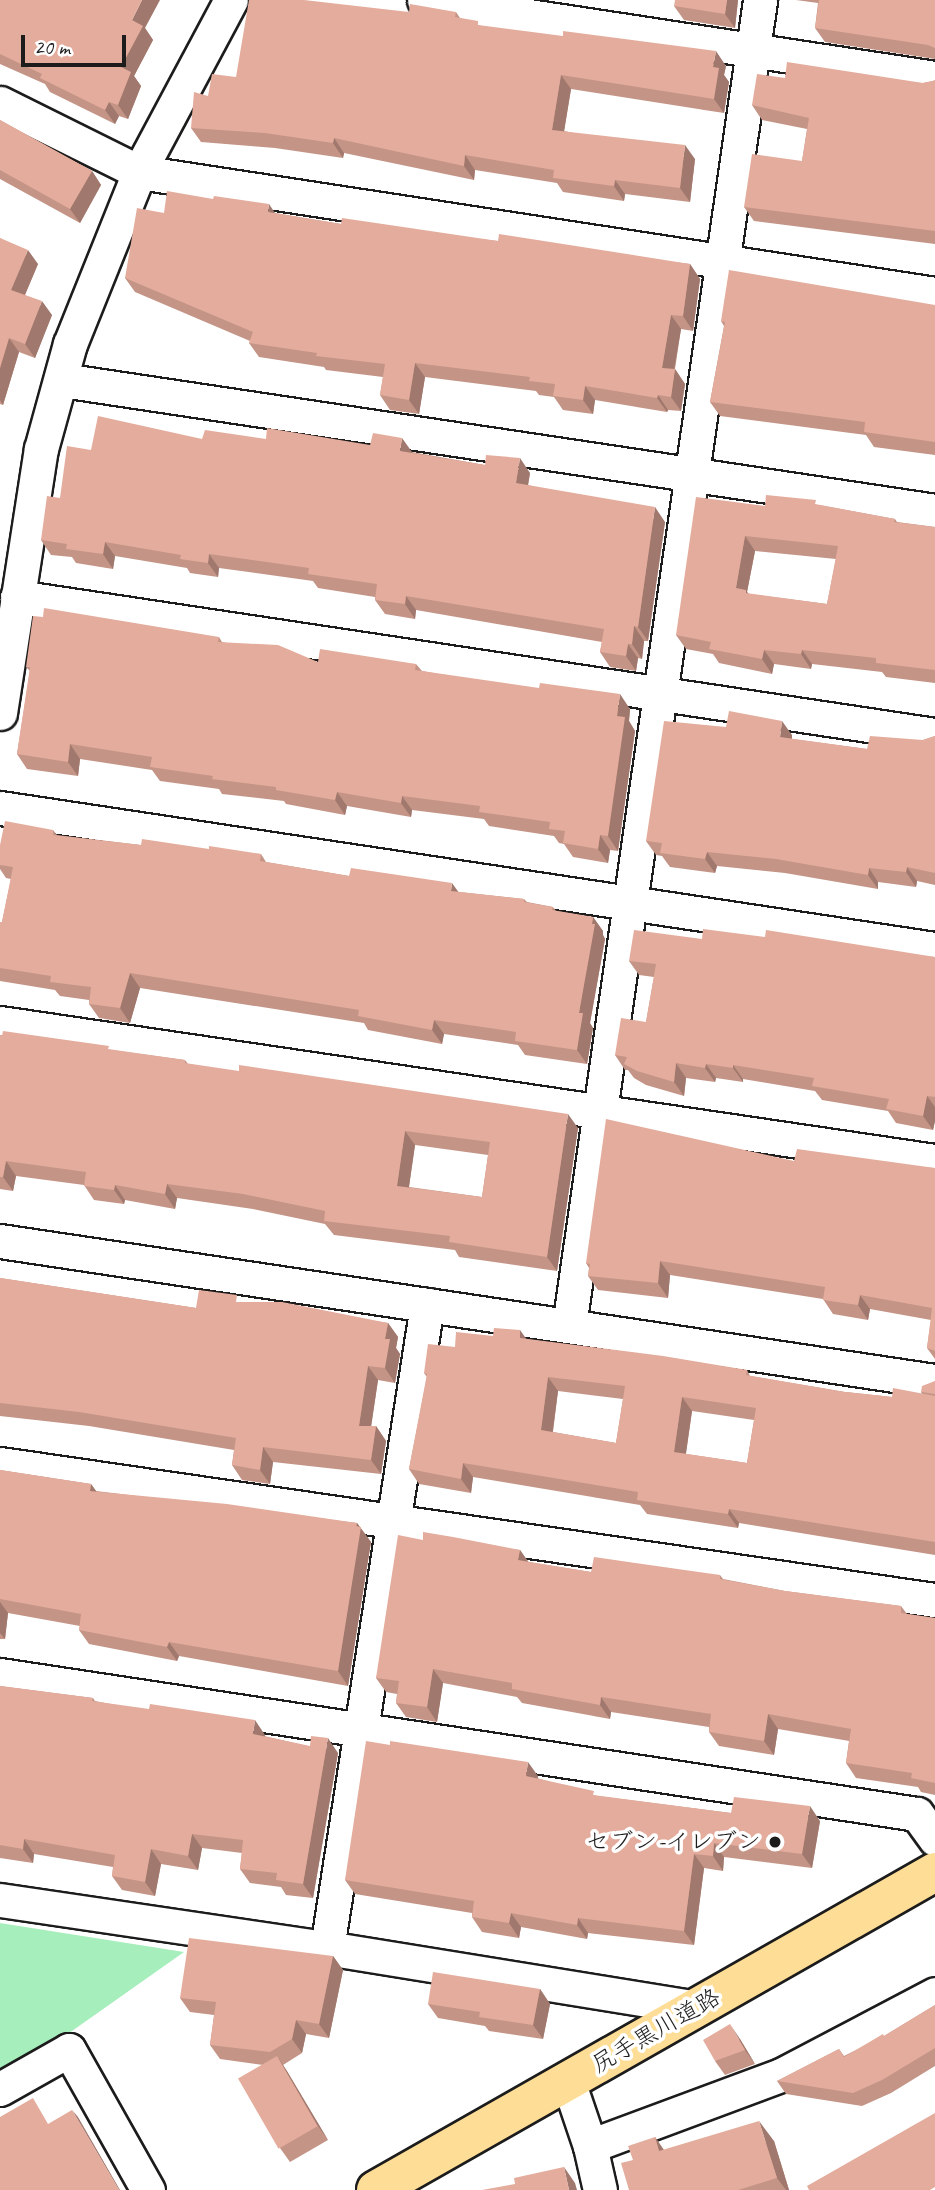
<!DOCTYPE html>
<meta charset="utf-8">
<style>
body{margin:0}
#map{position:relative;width:935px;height:2190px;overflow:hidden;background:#fff;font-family:Caveat,"Klee One",sans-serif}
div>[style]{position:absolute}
.green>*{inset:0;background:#a6eebc}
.roads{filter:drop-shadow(2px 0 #1c1c1c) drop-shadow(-2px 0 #1c1c1c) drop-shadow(0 2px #1c1c1c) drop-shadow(0 -2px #1c1c1c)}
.minor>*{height:33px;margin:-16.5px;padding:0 16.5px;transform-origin:16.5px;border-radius:16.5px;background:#fff}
.primary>*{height:38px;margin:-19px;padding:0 19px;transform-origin:19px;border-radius:19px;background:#fedd96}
.wall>*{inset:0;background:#c49486}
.shaded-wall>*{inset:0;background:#a0786d}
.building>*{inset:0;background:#e4ac9c;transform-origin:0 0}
.dots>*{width:19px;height:19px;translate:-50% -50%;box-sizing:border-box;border:4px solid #fff;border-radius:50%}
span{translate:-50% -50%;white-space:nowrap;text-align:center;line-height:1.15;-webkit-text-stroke:7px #fff;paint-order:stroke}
.poi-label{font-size:24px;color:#1c1c1c}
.right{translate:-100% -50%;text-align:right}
.street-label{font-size:24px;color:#1c1c1c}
.scale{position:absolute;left:21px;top:35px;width:105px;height:32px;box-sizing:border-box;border:4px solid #1c1c1c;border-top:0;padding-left:9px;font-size:21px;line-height:24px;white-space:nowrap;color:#1c1c1c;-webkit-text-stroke:5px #fff;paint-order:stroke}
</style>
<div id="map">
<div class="green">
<i style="clip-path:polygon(0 1923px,184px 1952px,72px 2031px,0 2072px)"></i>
</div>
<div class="roads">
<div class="minor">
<i style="left:424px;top:0;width:517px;rotate:8.68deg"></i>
<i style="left:0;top:103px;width:155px;rotate:26.4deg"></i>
<i style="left:139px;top:172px;width:805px;rotate:8.71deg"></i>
<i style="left:62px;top:380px;width:883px;rotate:8.53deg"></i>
<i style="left:17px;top:597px;width:928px;rotate:8.55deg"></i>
<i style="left:0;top:713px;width:267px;rotate:-81.2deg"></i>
<i style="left:41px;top:449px;width:109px;rotate:-74.6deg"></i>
<i style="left:70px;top:344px;width:185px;rotate:-68.1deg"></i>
<i style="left:139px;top:172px;width:195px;rotate:-61.9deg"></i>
<i style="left:0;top:808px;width:946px;rotate:8.58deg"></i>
<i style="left:0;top:1023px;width:945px;rotate:8.4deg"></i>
<i style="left:0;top:1241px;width:945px;rotate:8.52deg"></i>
<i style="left:569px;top:1326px;width:1340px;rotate:-81.8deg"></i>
<i style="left:0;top:1464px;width:945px;rotate:8.28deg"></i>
<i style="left:0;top:1675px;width:927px;rotate:8.62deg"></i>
<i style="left:917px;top:1814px;width:31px;rotate:54deg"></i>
<i style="left:0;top:1900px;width:331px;rotate:8.4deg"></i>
<i style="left:327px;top:1948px;width:375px;rotate:9.2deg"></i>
<i style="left:327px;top:1948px;width:651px;rotate:-81.16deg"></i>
<i style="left:568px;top:2081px;width:69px;rotate:71.3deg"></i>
<i style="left:590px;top:2146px;width:45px;rotate:77.2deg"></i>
<i style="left:0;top:2089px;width:79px;rotate:-29.5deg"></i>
<i style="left:69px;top:2050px;width:161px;rotate:60.6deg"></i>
<i style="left:590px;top:2146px;width:204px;rotate:-20.4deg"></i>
<i style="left:781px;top:2075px;width:174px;rotate:-27.7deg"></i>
</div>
<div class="primary">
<i style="left:376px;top:2190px;width:643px;rotate:-29.63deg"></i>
</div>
</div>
<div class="wall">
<i style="clip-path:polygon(0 0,145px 28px,153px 40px,134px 76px,141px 86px,128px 119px,119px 116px,115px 124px,50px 92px,45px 84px,0 64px)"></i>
<i style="clip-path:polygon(738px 0,735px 28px,684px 20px,674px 6px)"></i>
<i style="clip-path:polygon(796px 0,935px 0,935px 59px,825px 42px,815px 28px,818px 3px)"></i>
<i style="clip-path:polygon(409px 12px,456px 12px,460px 18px,481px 26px,726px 66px,724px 75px,729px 82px,724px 113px,571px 89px,564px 131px,695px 159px,690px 202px,625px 194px,624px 201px,563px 192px,557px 183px,475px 170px,474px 180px,344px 153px,343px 158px,275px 148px,201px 142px,191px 128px,208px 96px,236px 77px)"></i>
<i style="clip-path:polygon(785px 78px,923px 83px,933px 81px,935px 80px,935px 244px,754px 221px,744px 207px,802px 161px,807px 129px,762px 120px,752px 105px)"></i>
<i style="clip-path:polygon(0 120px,92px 171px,101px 185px,80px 223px,0 179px)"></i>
<i style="clip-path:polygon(164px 213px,275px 213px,341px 224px,498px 241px,690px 264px,700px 279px,693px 331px,681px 329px,675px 369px,685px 384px,681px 411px,668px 410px,667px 412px,595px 400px,593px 414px,563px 410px,554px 397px,539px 395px,536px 391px,425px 377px,419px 414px,390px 410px,380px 395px,383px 377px,326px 370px,324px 367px,259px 357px,249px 343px,250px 341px,135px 292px,125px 278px)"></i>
<i style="clip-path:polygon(0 238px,38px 264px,25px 295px,52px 315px,35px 358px,19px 352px,3px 405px,0 404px)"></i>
<i style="clip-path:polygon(935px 305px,935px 455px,874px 447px,866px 435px,720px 416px,710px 402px,724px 326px,721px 321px)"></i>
<i style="clip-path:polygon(202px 439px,266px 439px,412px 452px,530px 473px,528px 485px,665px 522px,648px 641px,644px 641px,642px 659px,638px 658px,636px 671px,610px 667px,600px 652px,602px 642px,416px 610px,415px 619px,385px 614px,375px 600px,375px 597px,318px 588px,313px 581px,219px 568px,218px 577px,190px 573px,187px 568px,115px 556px,113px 569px,76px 563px,72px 557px,51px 555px,41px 540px,60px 498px,91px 450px)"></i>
<i style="clip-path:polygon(evenodd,819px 505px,895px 519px,897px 522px,935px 527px,935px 683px,886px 677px,882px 672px,812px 664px,811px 669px,774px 664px,772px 674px,719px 663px,713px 654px,686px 649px,676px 635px,765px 506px,819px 505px,755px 551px,836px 559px,827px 604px,749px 594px,747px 592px,755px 551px)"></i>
<i style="clip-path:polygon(219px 637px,222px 642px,318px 662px,416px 664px,422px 671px,630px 709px,629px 721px,635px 731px,618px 851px,610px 850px,608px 863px,573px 857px,564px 844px,559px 843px,554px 836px,489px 826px,484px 819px,412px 810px,411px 817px,347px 806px,345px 815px,286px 804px,284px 801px,222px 794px,219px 789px,160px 781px,152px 770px,80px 759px,78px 776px,27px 769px,17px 754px,30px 671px,26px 667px)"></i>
<i style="clip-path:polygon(792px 735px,792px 739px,867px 749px,923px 740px,935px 736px,935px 885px,917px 881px,916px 887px,878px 882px,878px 889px,785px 873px,717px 866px,715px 873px,670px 867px,662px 856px,656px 855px,646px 841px)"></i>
<i style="clip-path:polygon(53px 830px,57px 835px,141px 845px,261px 854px,266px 862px,349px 876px,459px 892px,524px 899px,527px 902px,553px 907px,556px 911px,593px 917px,603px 931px,603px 935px,605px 939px,590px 1023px,593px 1028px,587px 1064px,525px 1055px,518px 1045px,444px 1034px,442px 1044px,368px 1030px,364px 1023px,140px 988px,130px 1023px,99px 1018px,89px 1004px,89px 1000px,60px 996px,55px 990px,0 981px,0 922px,2px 922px,11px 879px,6px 878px,0 869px,0 845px)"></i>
<i style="clip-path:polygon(702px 939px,935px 957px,935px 1121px,933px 1130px,896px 1123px,888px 1111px,822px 1100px,815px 1091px,743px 1079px,743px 1082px,716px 1078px,715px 1082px,686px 1078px,684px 1096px,646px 1085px,634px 1078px,628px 1070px,625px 1070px,615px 1055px,646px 1022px,654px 977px,639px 975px,629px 961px)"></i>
<i style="clip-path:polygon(evenodd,0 1035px,185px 1060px,188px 1064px,578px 1128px,557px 1271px,459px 1257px,455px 1250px,334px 1235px,325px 1224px,253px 1209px,177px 1198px,175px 1209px,125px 1200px,124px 1204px,94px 1200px,84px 1185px,16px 1176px,13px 1191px,0 1189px,0 1035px,415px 1145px,488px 1155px,482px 1197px,409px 1187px,415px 1145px)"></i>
<i style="clip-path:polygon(794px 1161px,935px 1168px,935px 1359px,927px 1348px,931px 1320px,870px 1309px,868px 1320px,833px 1314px,823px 1299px,670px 1275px,668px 1298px,598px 1290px,588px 1276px,589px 1268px,586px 1263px)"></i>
<i style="clip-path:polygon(0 1278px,196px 1308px,241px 1302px,388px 1323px,398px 1337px,396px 1348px,400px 1354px,395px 1383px,378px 1380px,371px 1426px,376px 1426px,386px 1441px,381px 1474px,273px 1462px,270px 1484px,242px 1480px,232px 1465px,234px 1450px,89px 1426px,0 1416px)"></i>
<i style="clip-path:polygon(evenodd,493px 1336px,526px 1339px,747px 1370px,750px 1376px,845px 1392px,892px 1397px,922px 1394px,921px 1392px,935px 1381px,935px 1555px,739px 1523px,738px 1528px,647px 1514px,640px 1505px,473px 1477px,471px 1493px,419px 1484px,409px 1469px,427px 1377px,424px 1373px,455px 1347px,493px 1336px,558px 1391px,623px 1399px,616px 1443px,553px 1432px,558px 1391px,493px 1336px,692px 1411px,754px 1420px,747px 1463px,686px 1454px,692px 1411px)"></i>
<i style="clip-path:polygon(0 1470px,91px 1484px,96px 1491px,357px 1523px,371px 1542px,348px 1686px,179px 1656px,177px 1661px,89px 1644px,79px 1630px,80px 1626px,8px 1613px,5px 1639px,0 1639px)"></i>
<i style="clip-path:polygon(423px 1540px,520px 1550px,528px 1562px,591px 1572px,720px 1575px,723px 1579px,785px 1591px,901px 1606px,907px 1614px,935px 1618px,935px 1795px,921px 1792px,918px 1787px,856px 1778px,846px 1763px,849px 1741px,778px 1729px,774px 1755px,719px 1746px,709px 1732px,709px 1727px,611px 1712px,610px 1719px,522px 1703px,517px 1697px,443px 1683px,437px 1722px,406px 1717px,396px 1703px,397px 1694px,386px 1692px,376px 1678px)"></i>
<i style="clip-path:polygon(0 1686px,93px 1698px,95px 1701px,265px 1735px,264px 1736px,338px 1753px,313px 1898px,286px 1895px,281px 1887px,250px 1883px,240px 1869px,242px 1853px,202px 1848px,198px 1870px,161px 1864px,155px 1896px,122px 1890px,112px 1876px,113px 1867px,34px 1854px,33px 1863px,0 1858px)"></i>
<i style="clip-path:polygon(390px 1745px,538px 1776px,537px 1778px,597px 1796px,731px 1813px,820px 1821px,812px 1868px,724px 1857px,723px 1871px,704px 1868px,694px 1945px,588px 1933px,587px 1939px,521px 1927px,519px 1938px,482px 1932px,472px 1917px,472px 1913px,355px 1894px,345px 1880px)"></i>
<i style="clip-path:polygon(333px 1956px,343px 1970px,329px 2038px,306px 2034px,302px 2053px,283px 2065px,328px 2140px,290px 2162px,280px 2148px,263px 2065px,220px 2059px,210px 2045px,214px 2015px,190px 2012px,180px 1998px)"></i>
<i style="clip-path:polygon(540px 1989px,550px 2004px,543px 2039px,489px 2031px,485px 2026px,438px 2018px,428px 2004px)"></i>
<i style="clip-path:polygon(935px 2005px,935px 2066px,891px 2093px,862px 2106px,786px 2094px,777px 2081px,839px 2049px,844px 2056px,884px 2036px)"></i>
<i style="clip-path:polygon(740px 2039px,755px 2064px,725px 2075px,715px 2061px)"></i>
<i style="clip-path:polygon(655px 2137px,664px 2150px,774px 2141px,789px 2190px,629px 2190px,633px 2160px)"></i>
</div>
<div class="shaded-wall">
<i style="clip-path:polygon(142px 0,160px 0,145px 28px,153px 40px,134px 76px,141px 86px,128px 119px,118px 105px,121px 67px,132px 20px)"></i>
<i style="clip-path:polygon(727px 0,738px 0,735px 28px,725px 14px)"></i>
<i style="clip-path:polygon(716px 51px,726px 66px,724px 75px,729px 82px,724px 113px,714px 99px,713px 67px)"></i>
<i style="clip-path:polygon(561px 75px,571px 89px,562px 144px,552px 130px)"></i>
<i style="clip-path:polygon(109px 102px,119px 116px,115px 124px,105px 110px)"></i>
<i style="clip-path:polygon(334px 138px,344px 153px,343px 158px,333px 143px)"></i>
<i style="clip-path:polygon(685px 145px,695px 159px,690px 202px,680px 188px)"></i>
<i style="clip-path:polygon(465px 155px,475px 170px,474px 180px,464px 166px)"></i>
<i style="clip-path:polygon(92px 171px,101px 185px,80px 223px,70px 209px)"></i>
<i style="clip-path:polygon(615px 180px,625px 194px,624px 201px,614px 186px)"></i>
<i style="clip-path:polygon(269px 204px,279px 219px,268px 212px)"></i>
<i style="clip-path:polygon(28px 250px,38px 264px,21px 304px,11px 290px)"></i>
<i style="clip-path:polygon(690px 264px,700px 279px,693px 331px,683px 316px)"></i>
<i style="clip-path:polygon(42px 301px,52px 315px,35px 358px,25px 344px)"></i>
<i style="clip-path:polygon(671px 315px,681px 329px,672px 382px,662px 368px)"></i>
<i style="clip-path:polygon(9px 338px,19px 352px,3px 405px,0 400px,0 368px)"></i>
<i style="clip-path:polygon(415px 363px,425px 377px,419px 414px,409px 400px)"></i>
<i style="clip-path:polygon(675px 369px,685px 384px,681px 411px,671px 397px)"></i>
<i style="clip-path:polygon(585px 386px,595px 400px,593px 414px,583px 400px)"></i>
<i style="clip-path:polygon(658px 395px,668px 410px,667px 412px,657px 398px)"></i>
<i style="clip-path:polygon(402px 438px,412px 452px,410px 465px,400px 451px)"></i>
<i style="clip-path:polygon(520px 458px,530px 473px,526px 497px,516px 483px)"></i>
<i style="clip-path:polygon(655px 507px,665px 522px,648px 641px,638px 627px)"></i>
<i style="clip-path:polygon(745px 536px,755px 551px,747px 592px,756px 604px,736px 588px)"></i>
<i style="clip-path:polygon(105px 542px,115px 556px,113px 569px,103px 554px)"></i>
<i style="clip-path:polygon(209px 554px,219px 568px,218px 577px,208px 563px)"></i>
<i style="clip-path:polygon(406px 596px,416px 610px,415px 619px,405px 604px)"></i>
<i style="clip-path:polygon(634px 626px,644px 641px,642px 659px,632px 644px)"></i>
<i style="clip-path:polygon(628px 644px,638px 658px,636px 671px,626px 656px)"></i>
<i style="clip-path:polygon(764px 650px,774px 664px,772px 674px,762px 659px)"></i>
<i style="clip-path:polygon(802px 650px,812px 664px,811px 669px,801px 654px)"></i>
<i style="clip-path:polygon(620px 694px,630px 709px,629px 721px,635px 731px,618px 851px,608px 836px,617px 716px)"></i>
<i style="clip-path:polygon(782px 721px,792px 735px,790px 751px,780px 737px)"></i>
<i style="clip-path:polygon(70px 744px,80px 759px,78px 776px,68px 762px)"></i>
<i style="clip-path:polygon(337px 792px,347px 806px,345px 815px,335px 800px)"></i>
<i style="clip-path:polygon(402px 796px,412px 810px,411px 817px,401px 803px)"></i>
<i style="clip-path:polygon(600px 835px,610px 850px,608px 863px,598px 849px)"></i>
<i style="clip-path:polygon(707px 852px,717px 866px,715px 873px,705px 859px)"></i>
<i style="clip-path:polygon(907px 867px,917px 881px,916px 887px,906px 872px)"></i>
<i style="clip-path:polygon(869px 868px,878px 882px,878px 889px,868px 875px)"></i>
<i style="clip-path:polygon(452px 883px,462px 897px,451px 891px)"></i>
<i style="clip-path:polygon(593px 917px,603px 931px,603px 935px,605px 939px,590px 1023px,593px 1028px,587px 1064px,577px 1050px,579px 1013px)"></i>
<i style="clip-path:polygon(130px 973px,140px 988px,130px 1023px,120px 1008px)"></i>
<i style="clip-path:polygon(434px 1020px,444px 1034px,442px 1044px,432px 1030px)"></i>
<i style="clip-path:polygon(676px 1063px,686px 1078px,684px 1096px,674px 1082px)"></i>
<i style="clip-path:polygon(706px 1064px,716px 1078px,715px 1082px,705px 1068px)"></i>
<i style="clip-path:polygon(733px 1065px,743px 1079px,743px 1082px,733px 1068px)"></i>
<i style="clip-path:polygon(927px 1096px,935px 1107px,935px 1121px,933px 1130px,923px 1116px)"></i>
<i style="clip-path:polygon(568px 1114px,578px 1128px,557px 1271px,547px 1257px)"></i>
<i style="clip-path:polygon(405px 1131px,415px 1145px,407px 1200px,397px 1186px)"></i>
<i style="clip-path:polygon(6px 1161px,16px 1176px,13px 1191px,3px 1177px)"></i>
<i style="clip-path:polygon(167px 1184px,177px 1198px,175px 1209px,165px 1194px)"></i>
<i style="clip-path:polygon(115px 1185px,125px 1200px,124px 1204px,114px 1190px)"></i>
<i style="clip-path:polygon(660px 1261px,670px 1275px,668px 1298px,658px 1283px)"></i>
<i style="clip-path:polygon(860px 1295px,870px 1309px,868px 1320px,858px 1305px)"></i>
<i style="clip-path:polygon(388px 1323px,398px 1337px,396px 1348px,400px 1354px,395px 1383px,385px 1368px,385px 1339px)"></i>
<i style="clip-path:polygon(520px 1330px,530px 1344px,520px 1338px)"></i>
<i style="clip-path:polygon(368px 1366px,378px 1380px,369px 1441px,359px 1426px)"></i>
<i style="clip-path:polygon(548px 1377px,558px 1391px,551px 1444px,541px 1430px)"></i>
<i style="clip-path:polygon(682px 1397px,692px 1411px,684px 1466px,674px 1452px)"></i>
<i style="clip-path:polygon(376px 1426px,386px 1441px,381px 1474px,371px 1460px)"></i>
<i style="clip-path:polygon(263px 1447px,273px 1462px,270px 1484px,260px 1470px)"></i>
<i style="clip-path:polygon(463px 1463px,473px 1477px,471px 1493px,461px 1479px)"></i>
<i style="clip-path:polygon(91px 1484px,101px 1498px,90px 1491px)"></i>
<i style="clip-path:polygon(729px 1509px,739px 1523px,738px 1528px,728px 1514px)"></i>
<i style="clip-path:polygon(357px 1523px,371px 1542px,348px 1686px,338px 1671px)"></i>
<i style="clip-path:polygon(520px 1550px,530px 1564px,518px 1560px)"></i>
<i style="clip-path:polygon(0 1602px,8px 1613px,5px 1639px,0 1633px)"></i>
<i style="clip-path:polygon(169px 1642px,179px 1656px,177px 1661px,167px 1647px)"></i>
<i style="clip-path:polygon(433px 1669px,443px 1683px,437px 1722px,427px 1707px)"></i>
<i style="clip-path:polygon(601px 1697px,611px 1712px,610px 1719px,600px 1705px)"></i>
<i style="clip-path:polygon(768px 1714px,778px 1729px,774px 1755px,764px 1741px)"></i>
<i style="clip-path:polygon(255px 1720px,265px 1735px,263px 1748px,253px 1734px)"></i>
<i style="clip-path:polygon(328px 1738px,338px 1753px,313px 1898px,303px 1884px)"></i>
<i style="clip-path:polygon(528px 1762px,538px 1776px,536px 1790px,526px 1776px)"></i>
<i style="clip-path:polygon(810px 1806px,820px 1821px,812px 1868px,802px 1854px)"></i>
<i style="clip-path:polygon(192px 1834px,202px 1848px,198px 1870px,188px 1856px)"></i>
<i style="clip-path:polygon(24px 1839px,34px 1854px,33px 1863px,23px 1849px)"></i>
<i style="clip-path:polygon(714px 1843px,724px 1857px,723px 1871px,713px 1856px)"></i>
<i style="clip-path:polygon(151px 1849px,161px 1864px,155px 1896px,145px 1882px)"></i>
<i style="clip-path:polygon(694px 1854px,704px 1868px,694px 1945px,684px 1931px)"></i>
<i style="clip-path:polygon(511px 1913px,521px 1927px,519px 1938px,509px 1923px)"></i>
<i style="clip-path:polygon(578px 1918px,588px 1933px,587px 1939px,577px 1925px)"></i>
<i style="clip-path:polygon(333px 1956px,343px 1970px,329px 2038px,319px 2024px)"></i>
<i style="clip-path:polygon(540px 1989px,550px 2004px,543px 2039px,533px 2025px)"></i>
<i style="clip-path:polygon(296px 2020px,306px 2034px,302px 2053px,292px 2039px)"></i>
<i style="clip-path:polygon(730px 2024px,740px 2039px,755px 2064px,745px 2050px)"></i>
<i style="clip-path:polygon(277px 2056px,287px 2071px,328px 2140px,318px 2126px)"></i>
<i style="clip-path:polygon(72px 2110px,78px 2117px,120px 2190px,119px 2190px)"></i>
<i style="clip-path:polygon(759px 2121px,774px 2141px,789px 2190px,786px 2190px,777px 2178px)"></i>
<i style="clip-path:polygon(655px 2137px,669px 2158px,659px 2151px)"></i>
<i style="clip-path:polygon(564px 2167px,575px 2183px,577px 2190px,569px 2190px)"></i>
</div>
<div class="building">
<i style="clip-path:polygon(0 0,142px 0,132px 20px,143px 26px,121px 67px,131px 72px,118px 105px,109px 102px,105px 110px,40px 78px,42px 74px,0 54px)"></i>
<i style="clip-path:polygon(249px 0,304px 0,409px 12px,410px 4px,456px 12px,455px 17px,478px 21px,478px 25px,563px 36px,563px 31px,716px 51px,713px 67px,719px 68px,714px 99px,561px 75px,552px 130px,685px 145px,680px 188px,615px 180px,614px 186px,553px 178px,554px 170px,465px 155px,464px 166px,334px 138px,333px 143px,265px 133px,191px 128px,194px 92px,208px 96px,212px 74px,236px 77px)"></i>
<i style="clip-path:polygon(675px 0,727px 0,725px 14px,674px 6px)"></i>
<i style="clip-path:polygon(819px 0,935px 0,935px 48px,928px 45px,815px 28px)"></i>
<i style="clip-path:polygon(787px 62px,923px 83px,933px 81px,935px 80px,935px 231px,744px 207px,752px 154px,802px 161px,809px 118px,752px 105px,757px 74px,785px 78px)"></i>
<i style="clip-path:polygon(0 120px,92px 171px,70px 209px,0 170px)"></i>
<i style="clip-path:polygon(167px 191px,213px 199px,214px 196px,269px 204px,268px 212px,341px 224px,342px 218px,498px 241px,499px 234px,690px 264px,683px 316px,671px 315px,662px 368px,675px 369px,671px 397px,658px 395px,657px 398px,585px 386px,583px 400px,553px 396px,555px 384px,529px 381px,530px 377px,415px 363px,409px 400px,380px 395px,385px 364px,316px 356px,317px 353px,249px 343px,253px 332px,125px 278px,137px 208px,164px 213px)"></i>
<i style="clip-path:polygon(0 238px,28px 250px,11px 290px,42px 301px,25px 344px,9px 338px,0 368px)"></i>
<i style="clip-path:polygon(729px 270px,935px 305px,935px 442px,864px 432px,865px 422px,710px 402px,725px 322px,721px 321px)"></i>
<i style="clip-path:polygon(98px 416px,202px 439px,205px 430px,266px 439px,267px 428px,370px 445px,373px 433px,402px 438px,400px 451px,485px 465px,486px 455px,520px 458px,516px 483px,655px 507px,638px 627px,634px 626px,632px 644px,628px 644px,626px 656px,600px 652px,604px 629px,406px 596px,405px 604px,375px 600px,377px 584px,308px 574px,309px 568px,209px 554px,208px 563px,180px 559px,181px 555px,105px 542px,103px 554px,66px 549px,67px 544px,41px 540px,47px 496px,60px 498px,67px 446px,91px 450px)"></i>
<i style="clip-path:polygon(evenodd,766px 495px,816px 500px,815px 504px,895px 519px,894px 522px,935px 527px,935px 670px,876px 663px,876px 658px,802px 650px,801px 654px,764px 650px,762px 659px,709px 649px,711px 642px,676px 635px,696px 497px,765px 506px,766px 495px,745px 536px,838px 546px,827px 604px,746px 593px,746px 590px,736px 588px,745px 536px)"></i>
<i style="clip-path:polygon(44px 608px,219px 637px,218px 642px,278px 645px,318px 662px,320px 649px,416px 664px,415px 670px,539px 688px,540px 683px,620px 694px,617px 716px,625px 717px,608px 836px,600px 835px,598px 849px,563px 843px,565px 831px,549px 829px,550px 822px,479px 812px,480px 806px,402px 796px,401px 803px,337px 792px,335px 800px,276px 790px,276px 787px,212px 779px,213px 776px,150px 767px,152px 757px,70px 744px,68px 762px,17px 754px,30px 667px,26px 667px,33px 616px,43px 617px)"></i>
<i style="clip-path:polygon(729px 711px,782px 721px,780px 737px,867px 749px,870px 736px,923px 740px,935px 736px,935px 873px,907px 867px,906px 872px,869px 868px,868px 875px,776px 859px,707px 852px,705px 859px,660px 853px,662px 843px,646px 841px,664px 721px,726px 727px)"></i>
<i style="clip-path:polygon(5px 821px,53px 830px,53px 835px,141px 845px,142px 839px,209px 849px,209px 846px,261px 854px,260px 861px,349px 876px,351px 868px,452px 883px,451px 891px,524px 899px,524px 902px,553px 907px,552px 910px,593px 917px,592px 924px,595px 924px,579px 1013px,583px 1013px,577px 1050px,515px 1041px,516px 1032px,434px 1020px,432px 1030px,358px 1016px,359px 1010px,130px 973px,120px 1008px,89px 1004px,91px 987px,50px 982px,51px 976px,0 968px,0 922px,2px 922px,13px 867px,0 865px,0 845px)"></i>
<i style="clip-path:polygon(703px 929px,765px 937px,766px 930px,935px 957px,935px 1097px,927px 1096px,923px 1116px,886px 1109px,889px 1099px,812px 1086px,814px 1078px,733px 1065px,733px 1068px,706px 1064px,705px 1068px,676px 1063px,674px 1082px,637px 1071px,624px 1064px,627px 1057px,615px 1055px,621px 1018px,646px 1022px,656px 964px,629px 961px,634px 930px,702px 939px)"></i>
<i style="clip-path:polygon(evenodd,3px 1031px,109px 1046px,108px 1049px,185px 1060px,185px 1063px,239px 1071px,239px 1065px,568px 1114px,547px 1257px,449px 1242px,450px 1236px,324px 1221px,325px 1211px,243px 1194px,167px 1184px,165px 1194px,115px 1185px,114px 1190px,84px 1186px,86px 1172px,6px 1161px,3px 1177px,0 1177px,0 1035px,2px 1036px,3px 1031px,405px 1131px,490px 1142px,482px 1197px,397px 1186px,405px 1131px)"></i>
<i style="clip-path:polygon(606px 1119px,794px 1161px,797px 1149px,935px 1168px,935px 1351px,927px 1348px,932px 1308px,860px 1295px,858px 1305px,823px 1300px,825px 1287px,660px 1261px,658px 1283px,588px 1276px,590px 1264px,586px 1263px)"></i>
<i style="clip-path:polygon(0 1278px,196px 1308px,199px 1290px,237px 1295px,236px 1302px,282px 1302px,388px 1323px,385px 1339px,390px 1339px,385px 1368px,368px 1366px,359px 1426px,376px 1426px,371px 1460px,263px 1447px,260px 1470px,232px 1465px,236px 1438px,79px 1412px,0 1403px)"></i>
<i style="clip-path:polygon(evenodd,494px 1328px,520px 1330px,520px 1338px,663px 1356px,747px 1370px,746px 1375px,845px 1392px,892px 1397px,893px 1388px,935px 1396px,935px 1542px,729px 1509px,728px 1514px,637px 1500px,638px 1492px,463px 1463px,461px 1479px,409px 1469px,427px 1374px,424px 1373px,428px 1344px,455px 1347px,456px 1332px,493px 1336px,494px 1328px,548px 1377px,625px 1386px,616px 1443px,541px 1430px,548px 1377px,494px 1328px,682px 1397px,756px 1408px,747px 1463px,674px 1452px,682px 1397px)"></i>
<i style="clip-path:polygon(935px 1381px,935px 1394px,921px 1392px,922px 1386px)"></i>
<i style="clip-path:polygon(0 1470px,91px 1484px,90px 1491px,227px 1504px,357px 1523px,356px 1526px,361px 1527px,338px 1671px,169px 1642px,167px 1647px,79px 1630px,81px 1614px,0 1599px)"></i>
<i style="clip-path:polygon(423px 1532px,453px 1537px,520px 1550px,518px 1560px,591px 1572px,594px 1557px,720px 1575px,720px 1579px,785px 1591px,901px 1606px,901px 1613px,935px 1618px,935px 1783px,911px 1778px,912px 1773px,846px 1763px,851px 1729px,768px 1714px,764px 1741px,709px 1732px,711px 1714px,601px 1697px,600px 1705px,512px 1689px,512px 1683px,433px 1669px,427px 1707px,396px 1703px,399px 1681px,376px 1678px,398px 1535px,423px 1540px)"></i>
<i style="clip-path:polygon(0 1686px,93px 1698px,92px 1701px,149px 1709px,150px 1704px,255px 1720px,253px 1734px,310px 1746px,311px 1736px,328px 1738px,303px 1884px,276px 1880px,277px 1873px,240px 1869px,243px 1840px,192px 1834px,188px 1856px,151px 1849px,145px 1882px,112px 1876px,115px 1855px,24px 1839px,23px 1849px,0 1845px)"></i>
<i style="clip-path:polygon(366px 1741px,390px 1745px,390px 1741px,528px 1762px,526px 1776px,594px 1791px,593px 1795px,731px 1813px,734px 1797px,810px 1806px,802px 1854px,714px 1843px,713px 1856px,694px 1854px,684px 1931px,578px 1918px,577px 1925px,511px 1913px,509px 1923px,472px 1917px,474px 1901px,345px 1880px)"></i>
<i style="clip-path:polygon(189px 1938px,333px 1956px,319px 2024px,296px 2020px,292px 2039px,270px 2052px,210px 2045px,216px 2002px,180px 1998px)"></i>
<i style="clip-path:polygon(433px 1972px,540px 1989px,533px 2025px,479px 2017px,480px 2012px,428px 2004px)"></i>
<i style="clip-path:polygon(935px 2005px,935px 2048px,882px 2080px,853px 2093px,777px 2081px,839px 2049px,844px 2057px,883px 2034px,884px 2036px)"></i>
<i style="clip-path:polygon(730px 2024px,745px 2050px,715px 2061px,703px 2040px)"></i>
<i style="left:277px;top:2056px;width:81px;height:45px;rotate:60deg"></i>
<i style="clip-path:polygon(33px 2098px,48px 2124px,72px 2110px,119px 2190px,0 2190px,0 2117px)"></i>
<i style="clip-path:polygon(935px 2113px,935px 2187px,930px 2190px,809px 2190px,807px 2186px)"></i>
<i style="clip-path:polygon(759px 2121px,777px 2178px,738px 2190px,629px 2190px,621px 2163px,633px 2160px,628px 2146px,655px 2137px,659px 2151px)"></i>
<i style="clip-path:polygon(564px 2167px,569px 2190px,482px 2190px,515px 2184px,514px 2178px)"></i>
</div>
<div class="dots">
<i style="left:775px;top:1842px;background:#1c1c1c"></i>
</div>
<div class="poi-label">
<span class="right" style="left:761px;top:1842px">セブン-イレブン</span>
</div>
<div class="street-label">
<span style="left:656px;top:2031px;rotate:-30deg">尻手黒川道路</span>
</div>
<div class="scale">20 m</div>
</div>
